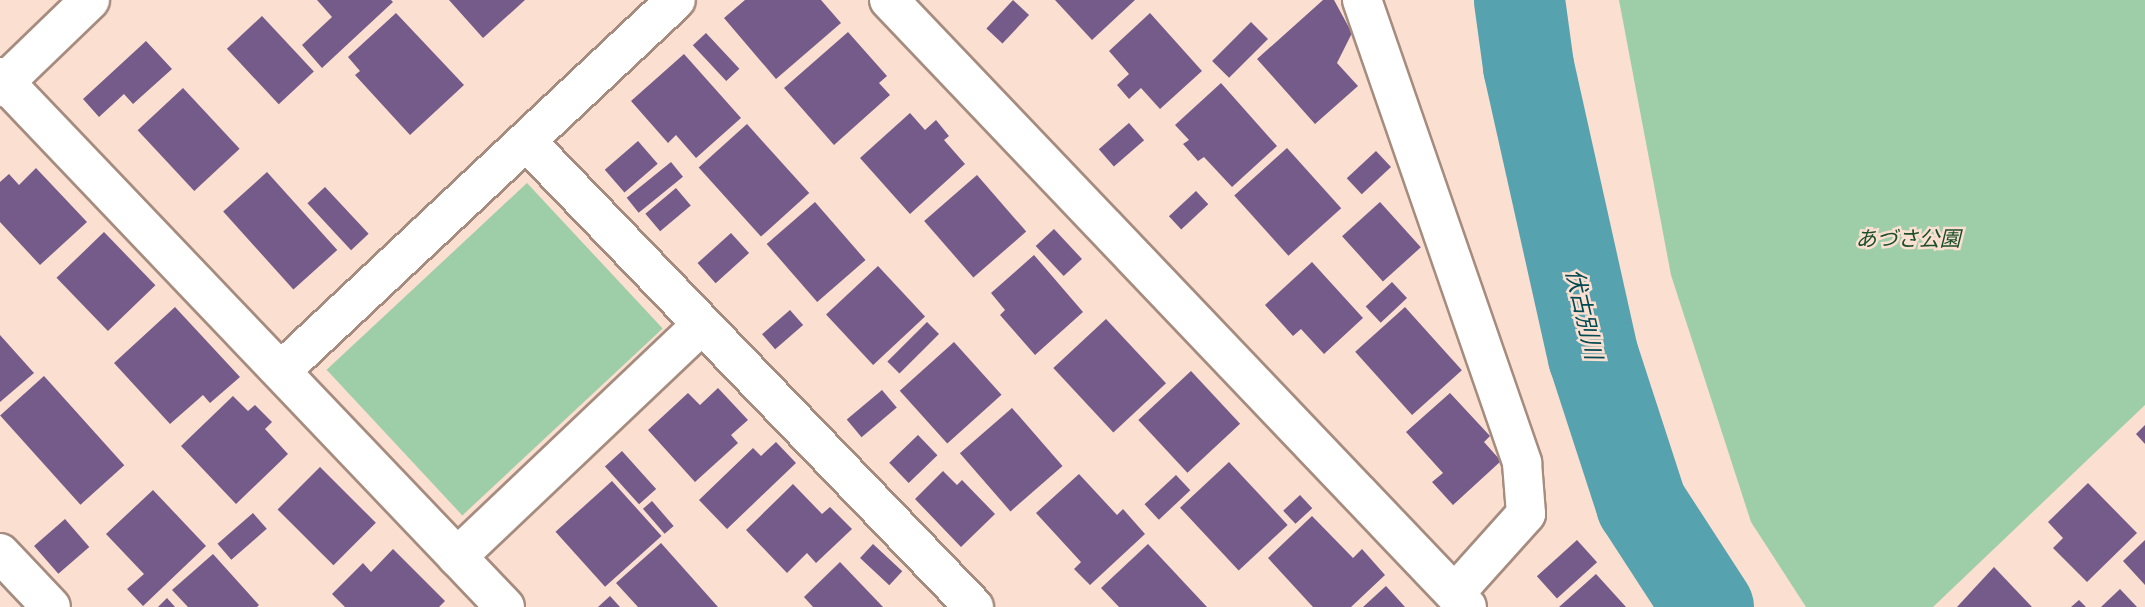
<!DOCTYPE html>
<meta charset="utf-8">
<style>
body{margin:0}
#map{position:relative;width:2145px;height:607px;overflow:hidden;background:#fbdfd1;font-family:Lora,"Noto Sans JP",serif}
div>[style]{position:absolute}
.green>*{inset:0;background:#9ecea7;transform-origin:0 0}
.river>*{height:91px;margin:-45.5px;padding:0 45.5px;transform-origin:45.5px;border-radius:45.5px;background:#57a2af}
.building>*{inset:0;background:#745b89;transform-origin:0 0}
.roads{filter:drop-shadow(2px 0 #a68c7f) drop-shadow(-2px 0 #a68c7f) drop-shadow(0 2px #a68c7f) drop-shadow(0 -2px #a68c7f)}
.minor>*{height:38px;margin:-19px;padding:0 19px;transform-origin:19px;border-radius:19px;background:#fff}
span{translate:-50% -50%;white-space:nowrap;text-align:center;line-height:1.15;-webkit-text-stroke:5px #fbdfd1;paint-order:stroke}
.park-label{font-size:21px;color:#194f29;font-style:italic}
.water-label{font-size:23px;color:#024a54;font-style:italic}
</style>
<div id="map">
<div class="green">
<i style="clip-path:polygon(1619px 0,2145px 0,2145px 405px,1933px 607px,1806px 607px,1751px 522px,1671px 275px)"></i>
<i style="left:527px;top:183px;width:199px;height:274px;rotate:47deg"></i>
</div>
<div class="river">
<i style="left:1519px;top:0;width:67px;rotate:82.2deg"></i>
<i style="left:1528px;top:66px;width:297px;rotate:77.4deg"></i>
<i style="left:1593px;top:356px;width:156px;rotate:72deg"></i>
<i style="left:1641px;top:504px;width:123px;rotate:57deg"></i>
</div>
<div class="building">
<i style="clip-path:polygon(317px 0,391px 0,393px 2px,322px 68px,302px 45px,332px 17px)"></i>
<i style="clip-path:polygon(449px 0,525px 0,483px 38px)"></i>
<i style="clip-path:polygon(745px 0,821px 0,841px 23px,776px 79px,724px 18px)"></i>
<i style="left:1013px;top:0;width:22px;height:39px;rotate:43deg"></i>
<i style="clip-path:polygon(1055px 0,1135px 0,1092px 40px)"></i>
<i style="clip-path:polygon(1323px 0,1334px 0,1352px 33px,1337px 63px,1358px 86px,1315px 124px,1257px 59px)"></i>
<i style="clip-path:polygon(396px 13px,464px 85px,410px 135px,355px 75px,360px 71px,348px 57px)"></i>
<i style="clip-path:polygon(1150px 13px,1202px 71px,1160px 109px,1141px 88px,1129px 99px,1117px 85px,1129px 74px,1109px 51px)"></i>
<i style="left:262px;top:16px;width:76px;height:48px;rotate:47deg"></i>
<i style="left:1251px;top:22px;width:24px;height:55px;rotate:45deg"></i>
<i style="clip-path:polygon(848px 32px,887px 76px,879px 83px,890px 95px,834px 145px,784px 88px)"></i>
<i style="left:706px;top:33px;width:49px;height:18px;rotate:47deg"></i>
<i style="clip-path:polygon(146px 41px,172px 69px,133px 104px,124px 94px,99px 117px,83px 99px)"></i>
<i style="clip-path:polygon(684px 54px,741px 118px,696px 158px,676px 135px,668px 143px,631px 101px)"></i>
<i style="clip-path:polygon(1221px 83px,1277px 146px,1232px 187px,1204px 157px,1198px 161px,1183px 144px,1189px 140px,1175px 125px)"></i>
<i style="left:183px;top:88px;width:83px;height:62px;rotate:47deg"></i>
<i style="clip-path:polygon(910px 113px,925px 130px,936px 120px,949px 136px,944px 140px,965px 164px,910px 214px,860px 158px)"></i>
<i style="left:1129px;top:123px;width:23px;height:40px;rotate:49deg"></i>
<i style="left:747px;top:124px;width:93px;height:65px;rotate:48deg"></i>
<i style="left:638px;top:141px;width:30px;height:44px;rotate:49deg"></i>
<i style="left:1287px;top:148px;width:81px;height:71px;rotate:48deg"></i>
<i style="left:1376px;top:151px;width:22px;height:40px;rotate:47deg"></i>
<i style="left:671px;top:162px;width:19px;height:57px;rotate:51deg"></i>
<i style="clip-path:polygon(36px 168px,87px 222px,40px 265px,0 222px,0 182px,9px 174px,19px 185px)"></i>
<i style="left:267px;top:172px;width:105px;height:59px;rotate:48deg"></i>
<i style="left:977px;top:175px;width:75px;height:70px;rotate:49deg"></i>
<i style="left:325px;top:187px;width:64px;height:24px;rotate:47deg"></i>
<i style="left:676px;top:188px;width:23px;height:40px;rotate:50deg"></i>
<i style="left:1196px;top:191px;width:18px;height:37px;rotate:47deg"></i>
<i style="left:815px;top:202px;width:77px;height:64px;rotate:49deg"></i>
<i style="left:1380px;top:202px;width:61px;height:51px;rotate:48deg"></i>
<i style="left:1054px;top:229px;width:41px;height:25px;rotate:47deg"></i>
<i style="left:104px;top:232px;width:74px;height:66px;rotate:46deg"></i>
<i style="left:731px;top:233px;width:27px;height:45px;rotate:48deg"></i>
<i style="clip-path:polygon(1034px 255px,1083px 312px,1035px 355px,1000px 315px,1005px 310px,991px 293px)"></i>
<i style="clip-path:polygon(1312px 262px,1363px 318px,1324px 354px,1301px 329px,1293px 336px,1265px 305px)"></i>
<i style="left:878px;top:266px;width:69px;height:71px;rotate:47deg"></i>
<i style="left:1392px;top:282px;width:22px;height:36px;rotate:47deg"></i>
<i style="clip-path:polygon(175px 307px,240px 377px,210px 403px,203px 395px,170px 424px,114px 363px)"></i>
<i style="left:1405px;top:307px;width:85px;height:67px;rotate:48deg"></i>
<i style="left:790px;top:310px;width:20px;height:37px;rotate:49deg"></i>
<i style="left:1106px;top:319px;width:88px;height:72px;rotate:47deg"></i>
<i style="left:927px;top:322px;width:17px;height:56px;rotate:45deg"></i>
<i style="clip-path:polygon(0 335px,34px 373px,0 402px)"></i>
<i style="left:954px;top:342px;width:71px;height:73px;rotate:48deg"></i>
<i style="left:1191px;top:371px;width:72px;height:72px;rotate:47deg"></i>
<i style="left:44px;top:376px;width:120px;height:59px;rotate:48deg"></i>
<i style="clip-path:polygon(718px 388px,748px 420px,731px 435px,738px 443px,695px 482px,648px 430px,688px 393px,700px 405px)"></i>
<i style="left:882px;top:390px;width:23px;height:46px;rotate:50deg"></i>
<i style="clip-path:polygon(1450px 393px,1490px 436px,1484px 442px,1501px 461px,1453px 505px,1432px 482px,1443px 473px,1406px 432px)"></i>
<i style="clip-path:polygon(233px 396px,248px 411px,255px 405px,272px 422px,265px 429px,288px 454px,236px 504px,181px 446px)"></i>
<i style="left:1012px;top:408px;width:77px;height:69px;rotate:49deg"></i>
<i style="clip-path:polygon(2145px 425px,2145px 444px,2136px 434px)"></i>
<i style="left:918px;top:435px;width:28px;height:40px;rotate:46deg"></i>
<i style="clip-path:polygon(776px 442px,796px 463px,727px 529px,699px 500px,753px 448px,761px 456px)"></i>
<i style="left:622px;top:451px;width:51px;height:23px;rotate:48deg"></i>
<i style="left:1229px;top:462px;width:86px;height:67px;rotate:47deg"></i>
<i style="left:320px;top:467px;width:79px;height:60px;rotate:45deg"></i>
<i style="clip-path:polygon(943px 471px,957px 485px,962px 480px,995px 514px,961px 547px,915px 499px)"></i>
<i style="clip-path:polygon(1079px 474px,1117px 515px,1123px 509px,1145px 534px,1090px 585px,1074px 569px,1081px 562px,1036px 513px)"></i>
<i style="left:1176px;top:475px;width:21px;height:43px;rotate:47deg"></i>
<i style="left:612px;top:481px;width:74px;height:76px;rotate:48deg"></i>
<i style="clip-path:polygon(2088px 483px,2137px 533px,2087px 582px,2053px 548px,2063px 538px,2048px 522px)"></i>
<i style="clip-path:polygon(793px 484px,822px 514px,830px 507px,852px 529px,816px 563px,807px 553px,787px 573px,746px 530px)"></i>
<i style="clip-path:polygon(153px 490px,206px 546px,143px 606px,127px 589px,144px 574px,106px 534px)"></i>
<i style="left:1300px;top:495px;width:18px;height:23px;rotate:47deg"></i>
<i style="left:652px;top:501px;width:33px;height:12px;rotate:49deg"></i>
<i style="left:253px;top:513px;width:21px;height:47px;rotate:49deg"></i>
<i style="clip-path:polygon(1312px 516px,1353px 558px,1362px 549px,1385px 575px,1351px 607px,1313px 607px,1268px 558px)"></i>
<i style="left:65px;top:519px;width:37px;height:41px;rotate:49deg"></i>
<i style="left:1577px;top:540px;width:30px;height:54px;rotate:48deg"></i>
<i style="clip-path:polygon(2145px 540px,2145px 585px,2123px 561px)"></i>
<i style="clip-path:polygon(661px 543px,718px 607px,638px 607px,616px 583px)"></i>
<i style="left:873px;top:544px;width:40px;height:19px;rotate:43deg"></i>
<i style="clip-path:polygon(1148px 544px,1207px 607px,1119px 607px,1101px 588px)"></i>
<i style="clip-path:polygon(393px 549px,445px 601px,439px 607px,345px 607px,332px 594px,363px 563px,371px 572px)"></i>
<i style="clip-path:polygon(213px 554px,259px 605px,257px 607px,188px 607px,172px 590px)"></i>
<i style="clip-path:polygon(840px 562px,883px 607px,813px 607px,804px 597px)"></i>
<i style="clip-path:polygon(1994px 567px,2032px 607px,1957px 607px)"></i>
<i style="clip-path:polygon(1596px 574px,1626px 607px,1559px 607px)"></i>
<i style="clip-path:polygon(1386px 586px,1405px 607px,1363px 607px)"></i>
<i style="clip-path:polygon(2120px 589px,2137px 607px,2101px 607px)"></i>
<i style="clip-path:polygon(610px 596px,620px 607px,598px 607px)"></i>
<i style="clip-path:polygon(167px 598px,175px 607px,158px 607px)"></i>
<i style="clip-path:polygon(2079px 600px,2086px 607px,2071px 607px)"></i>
</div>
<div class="roads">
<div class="minor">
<i style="left:889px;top:0;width:838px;rotate:46.4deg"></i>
<i style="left:1362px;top:0;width:490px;rotate:70.9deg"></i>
<i style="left:1522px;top:463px;width:51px;rotate:85.5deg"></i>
<i style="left:1526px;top:514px;width:106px;rotate:131.9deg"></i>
<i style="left:0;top:77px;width:732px;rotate:46.38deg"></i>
<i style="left:0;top:87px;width:125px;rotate:-44deg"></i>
<i style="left:527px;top:142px;width:645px;rotate:46.13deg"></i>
<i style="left:282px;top:370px;width:540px;rotate:-43.2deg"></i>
<i style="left:0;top:553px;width:74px;rotate:46.6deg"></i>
<i style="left:457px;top:557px;width:335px;rotate:-43.5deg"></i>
</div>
</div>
<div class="park-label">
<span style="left:1908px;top:239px">あづさ公園</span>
</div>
<div class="water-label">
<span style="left:1584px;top:314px;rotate:77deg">伏古別川</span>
</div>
</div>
